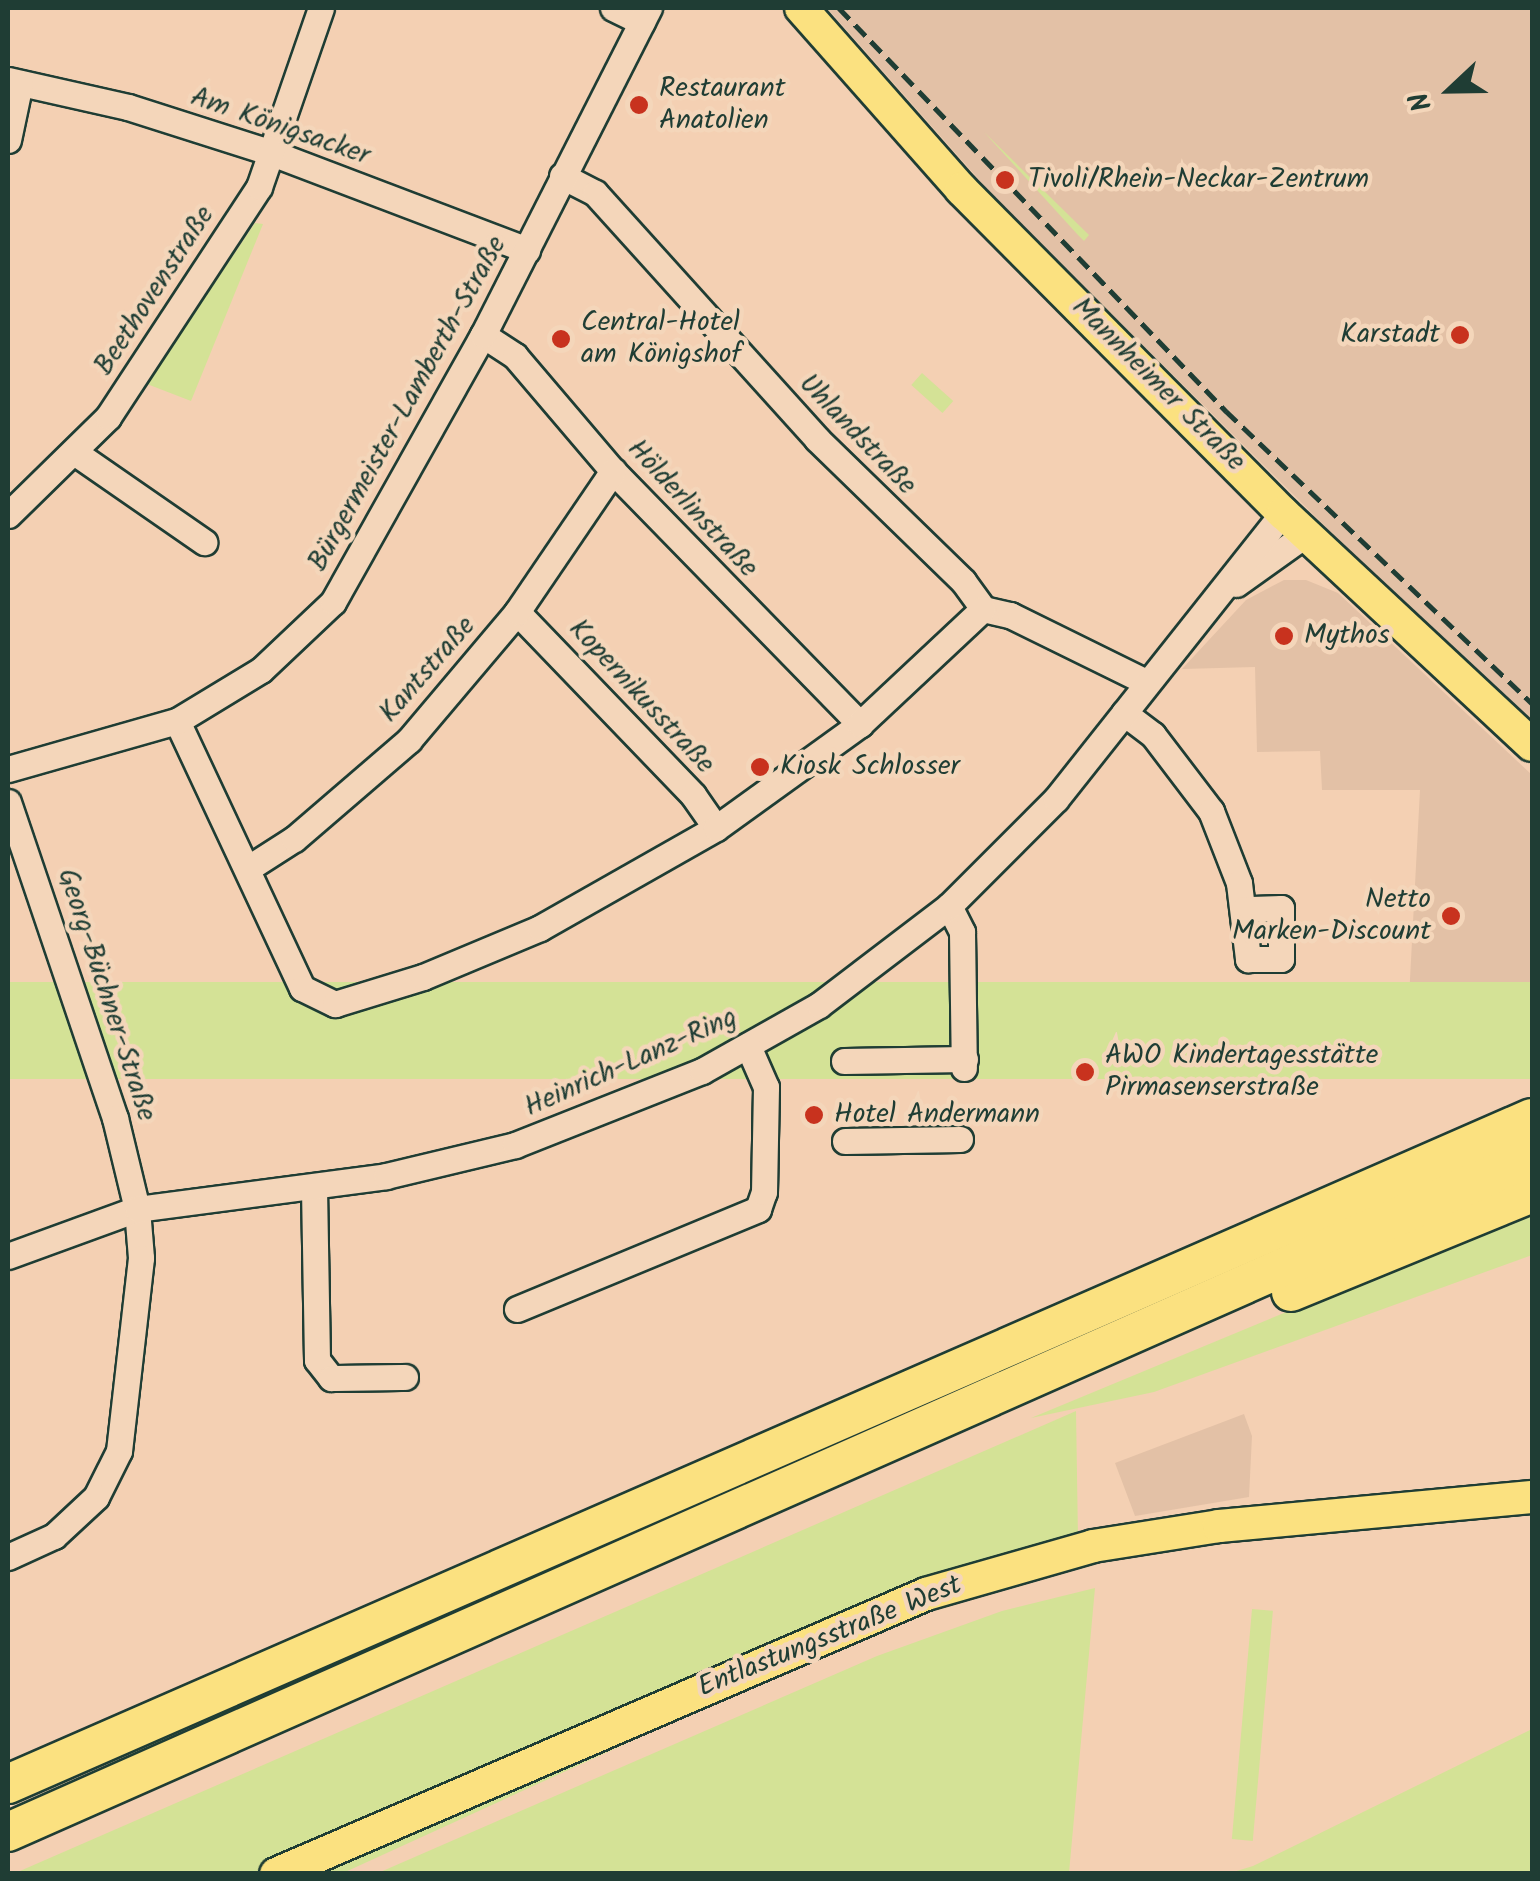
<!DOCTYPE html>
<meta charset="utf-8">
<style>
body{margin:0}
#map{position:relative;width:1540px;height:1881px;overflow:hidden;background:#f4d0b3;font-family:Kalam,sans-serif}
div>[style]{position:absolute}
.built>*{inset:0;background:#e3c1a6}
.green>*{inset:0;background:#d4e296;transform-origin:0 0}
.roads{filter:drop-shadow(2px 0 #1f3d34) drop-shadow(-2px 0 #1f3d34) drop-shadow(0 2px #1f3d34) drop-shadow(0 -2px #1f3d34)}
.minor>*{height:25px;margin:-12.5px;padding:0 12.5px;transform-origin:12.5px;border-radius:12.5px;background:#f4d6ba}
.major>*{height:32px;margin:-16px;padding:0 16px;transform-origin:16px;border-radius:16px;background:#fbe180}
.highway>*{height:38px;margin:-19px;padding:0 19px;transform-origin:19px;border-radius:19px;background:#fbe180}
.rail>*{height:5px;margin-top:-2.5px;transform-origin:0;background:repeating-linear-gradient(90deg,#1f3d34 0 15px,transparent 0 23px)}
.dots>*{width:28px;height:28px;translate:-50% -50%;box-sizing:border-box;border:5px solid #f4d6ba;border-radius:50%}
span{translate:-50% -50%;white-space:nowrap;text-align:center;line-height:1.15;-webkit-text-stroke:9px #f4d6ba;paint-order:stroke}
.poi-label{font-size:28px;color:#1f3d34}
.left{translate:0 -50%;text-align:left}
.right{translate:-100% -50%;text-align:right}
.street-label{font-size:28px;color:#1f3d34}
.frame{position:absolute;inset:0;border:10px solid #1f3d34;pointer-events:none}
.north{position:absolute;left:1400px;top:40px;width:100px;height:100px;-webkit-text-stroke:8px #f4d6ba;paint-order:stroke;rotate:248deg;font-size:28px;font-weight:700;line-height:40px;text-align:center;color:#1f3d34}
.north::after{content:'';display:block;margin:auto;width:35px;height:45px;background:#1f3d34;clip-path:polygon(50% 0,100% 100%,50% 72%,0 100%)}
</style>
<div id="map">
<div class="built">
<i style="clip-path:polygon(827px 8px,1532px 8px,1532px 721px,1343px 544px,997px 200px)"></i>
<i style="clip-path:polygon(1284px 580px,1306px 580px,1338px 593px,1532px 775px,1532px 982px,1407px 1036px,1420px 790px,1322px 790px,1320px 751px,1257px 752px,1255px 667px,1182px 669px,1246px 600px)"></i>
<i style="clip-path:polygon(1244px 1414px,1252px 1436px,1249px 1497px,1135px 1516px,1115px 1463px)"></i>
</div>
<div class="green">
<i style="clip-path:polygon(984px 132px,1089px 235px,1084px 241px,1078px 235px)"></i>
<i style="clip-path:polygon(255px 223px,263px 224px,191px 401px,147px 384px)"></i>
<i style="left:922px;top:373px;width:42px;height:16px;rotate:42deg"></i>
<i style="left:1532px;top:982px;width:97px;height:1664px;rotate:90deg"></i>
<i style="clip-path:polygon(1532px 1210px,1532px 1255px,1154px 1392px,1031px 1418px)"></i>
<i style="clip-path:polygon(1076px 1411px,1078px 1537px,343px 1873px,13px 1874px)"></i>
<i style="clip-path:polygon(1095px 1588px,1069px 1873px,378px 1873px,877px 1656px,1002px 1611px)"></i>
<i style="left:1252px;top:1609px;width:21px;height:231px;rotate:5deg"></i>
<i style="clip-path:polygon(1532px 1729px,1532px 1873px,1230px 1873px,1253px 1866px)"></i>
</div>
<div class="roads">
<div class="minor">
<i style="left:613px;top:8px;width:32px;rotate:26deg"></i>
<i style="left:8px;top:80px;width:123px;rotate:12.7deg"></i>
<i style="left:128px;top:107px;width:151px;rotate:17.7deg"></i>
<i style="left:272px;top:153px;width:273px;rotate:20.8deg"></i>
<i style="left:8px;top:140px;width:58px;rotate:-78.1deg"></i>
<i style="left:562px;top:176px;width:37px;rotate:27deg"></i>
<i style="left:595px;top:193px;width:331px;rotate:47.9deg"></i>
<i style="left:817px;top:439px;width:204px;rotate:44.2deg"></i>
<i style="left:963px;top:581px;width:34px;rotate:54deg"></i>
<i style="left:983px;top:609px;width:28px;rotate:13deg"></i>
<i style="left:1010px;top:615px;width:152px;rotate:26.2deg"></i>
<i style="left:483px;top:335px;width:38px;rotate:33deg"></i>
<i style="left:515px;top:356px;width:151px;rotate:49.6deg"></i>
<i style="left:613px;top:471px;width:354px;rotate:45.7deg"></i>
<i style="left:77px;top:454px;width:155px;rotate:34.7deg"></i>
<i style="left:8px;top:515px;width:140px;rotate:-44.4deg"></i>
<i style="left:108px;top:417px;width:275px;rotate:-56.7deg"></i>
<i style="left:259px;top:187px;width:189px;rotate:-70.9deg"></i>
<i style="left:1236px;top:584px;width:86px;rotate:-35.5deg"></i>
<i style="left:517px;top:612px;width:254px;rotate:46.1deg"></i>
<i style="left:693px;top:795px;width:40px;rotate:55.1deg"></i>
<i style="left:1124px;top:713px;width:36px;rotate:37deg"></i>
<i style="left:1153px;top:735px;width:96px;rotate:52.7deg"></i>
<i style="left:1211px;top:811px;width:77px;rotate:68.7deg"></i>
<i style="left:1239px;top:883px;width:77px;rotate:83.2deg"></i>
<i style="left:1248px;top:959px;width:33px"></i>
<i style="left:1281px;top:959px;width:51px;rotate:-90deg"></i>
<i style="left:1281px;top:908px;width:37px;rotate:178deg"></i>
<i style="left:177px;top:721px;width:295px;rotate:64.9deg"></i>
<i style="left:302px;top:988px;width:37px;rotate:26deg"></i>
<i style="left:335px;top:1004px;width:92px;rotate:-17.1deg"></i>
<i style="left:423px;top:977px;width:127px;rotate:-22.7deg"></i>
<i style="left:540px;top:928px;width:202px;rotate:-29.6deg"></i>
<i style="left:716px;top:828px;width:178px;rotate:-35.8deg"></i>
<i style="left:860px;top:724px;width:168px;rotate:-43.1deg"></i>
<i style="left:8px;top:769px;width:176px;rotate:-15.9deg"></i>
<i style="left:177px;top:721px;width:98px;rotate:-31.3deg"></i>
<i style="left:261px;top:670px;width:99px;rotate:-43.4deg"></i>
<i style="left:333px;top:602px;width:306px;rotate:-60.7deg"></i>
<i style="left:483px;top:335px;width:367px;rotate:-63.1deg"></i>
<i style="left:8px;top:802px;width:334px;rotate:71.3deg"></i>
<i style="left:115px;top:1118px;width:94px;rotate:76.4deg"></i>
<i style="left:137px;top:1209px;width:49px;rotate:85.3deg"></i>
<i style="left:141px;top:1258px;width:194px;rotate:96.5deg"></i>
<i style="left:119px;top:1451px;width:51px;rotate:116.6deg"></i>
<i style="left:96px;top:1497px;width:57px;rotate:137.1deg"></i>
<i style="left:54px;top:1536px;width:51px;rotate:155.5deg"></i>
<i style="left:247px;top:869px;width:56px;rotate:-32.6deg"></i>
<i style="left:294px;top:839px;width:152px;rotate:-40.7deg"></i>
<i style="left:409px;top:740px;width:167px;rotate:-49.8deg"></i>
<i style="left:517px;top:612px;width:171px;rotate:-55.8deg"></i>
<i style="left:949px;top:906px;width:29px;rotate:63deg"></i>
<i style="left:962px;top:932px;width:136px;rotate:89.2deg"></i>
<i style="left:844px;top:1061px;width:121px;rotate:-0.9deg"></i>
<i style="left:845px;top:1141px;width:115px;rotate:-1deg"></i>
<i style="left:314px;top:1188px;width:172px;rotate:89deg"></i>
<i style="left:317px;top:1360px;width:23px;rotate:52deg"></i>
<i style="left:331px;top:1378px;width:74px;rotate:-0.8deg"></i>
<i style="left:8px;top:1256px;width:137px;rotate:-20deg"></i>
<i style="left:137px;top:1209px;width:251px;rotate:-7.5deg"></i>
<i style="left:386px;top:1176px;width:133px;rotate:-13.5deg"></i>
<i style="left:515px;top:1145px;width:201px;rotate:-21.6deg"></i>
<i style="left:702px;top:1071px;width:134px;rotate:-29.4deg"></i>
<i style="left:819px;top:1005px;width:163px;rotate:-37.3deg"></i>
<i style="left:949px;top:906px;width:151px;rotate:-45deg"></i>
<i style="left:1056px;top:799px;width:365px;rotate:-51.6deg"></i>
<i style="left:517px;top:1309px;width:261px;rotate:-22.5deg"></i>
<i style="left:758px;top:1209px;width:18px;rotate:-71deg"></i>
<i style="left:764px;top:1192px;width:105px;rotate:-88.9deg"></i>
<i style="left:766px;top:1087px;width:45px;rotate:-113.7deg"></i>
</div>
<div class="major">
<i style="left:801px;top:8px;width:242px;rotate:48.5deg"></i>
<i style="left:961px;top:189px;width:457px;rotate:45.2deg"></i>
<i style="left:1283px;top:513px;width:340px;rotate:43deg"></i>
<i style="left:276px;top:1874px;width:708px;rotate:-23.3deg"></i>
<i style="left:926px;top:1594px;width:174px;rotate:-16deg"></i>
<i style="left:1093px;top:1546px;width:128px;rotate:-9deg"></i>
<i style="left:1219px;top:1526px;width:314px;rotate:-5.3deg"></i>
</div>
<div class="highway">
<i style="left:1291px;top:1292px;width:261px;rotate:-22.3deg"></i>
<i style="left:8px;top:1784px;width:1663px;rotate:-23.61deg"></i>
<i style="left:8px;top:1832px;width:1667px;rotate:-23.89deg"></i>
</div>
</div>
<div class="rail">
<i style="left:839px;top:8px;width:559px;rotate:46.16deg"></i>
<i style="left:1226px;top:411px;width:423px;rotate:43.7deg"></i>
</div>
<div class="dots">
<i style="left:639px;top:105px;background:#c8321e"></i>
<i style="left:1005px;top:180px;background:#c8321e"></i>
<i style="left:1460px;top:335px;background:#c8321e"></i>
<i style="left:561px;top:339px;background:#c8321e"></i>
<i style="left:1284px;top:636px;background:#c8321e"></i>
<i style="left:760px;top:767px;background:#c8321e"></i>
<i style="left:1451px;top:916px;background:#c8321e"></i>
<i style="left:1085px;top:1072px;background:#c8321e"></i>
<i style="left:814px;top:1115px;background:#c8321e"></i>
</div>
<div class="poi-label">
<span class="left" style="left:659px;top:105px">Restaurant<br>Anatolien</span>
<span class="left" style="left:1028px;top:180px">Tivoli/Rhein-Neckar-Zentrum</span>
<span class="left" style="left:581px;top:339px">Central-Hotel<br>am Königshof</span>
<span class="right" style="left:1440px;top:335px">Karstadt</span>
<span class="left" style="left:1304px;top:636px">Mythos</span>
<span class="left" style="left:780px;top:767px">Kiosk Schlosser</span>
<span class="right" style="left:1431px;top:916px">Netto<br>Marken-Discount</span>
<span class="left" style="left:1105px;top:1072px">AWO Kindertagesstätte<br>Pirmasenserstraße</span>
<span class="left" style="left:834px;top:1115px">Hotel Andermann</span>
</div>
<div class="street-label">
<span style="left:280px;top:127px;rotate:19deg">Am Königsacker</span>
<span style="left:155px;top:291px;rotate:-57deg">Beethovenstraße</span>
<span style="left:1158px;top:385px;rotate:45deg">Mannheimer Straße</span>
<span style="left:408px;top:404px;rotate:-61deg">Bürgermeister-Lamberth-Straße</span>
<span style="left:857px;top:435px;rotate:46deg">Uhlandstraße</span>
<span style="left:692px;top:509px;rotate:47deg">Hölderlinstraße</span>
<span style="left:428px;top:670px;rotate:-49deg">Kantstraße</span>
<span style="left:641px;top:697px;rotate:47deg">Kopernikusstraße</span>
<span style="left:106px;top:995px;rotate:72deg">Georg-Büchner-Straße</span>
<span style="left:631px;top:1063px;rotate:-24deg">Heinrich-Lanz-Ring</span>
<span style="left:830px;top:1637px;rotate:-22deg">Entlastungsstraße West</span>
</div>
<div class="frame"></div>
<div class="north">N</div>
</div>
